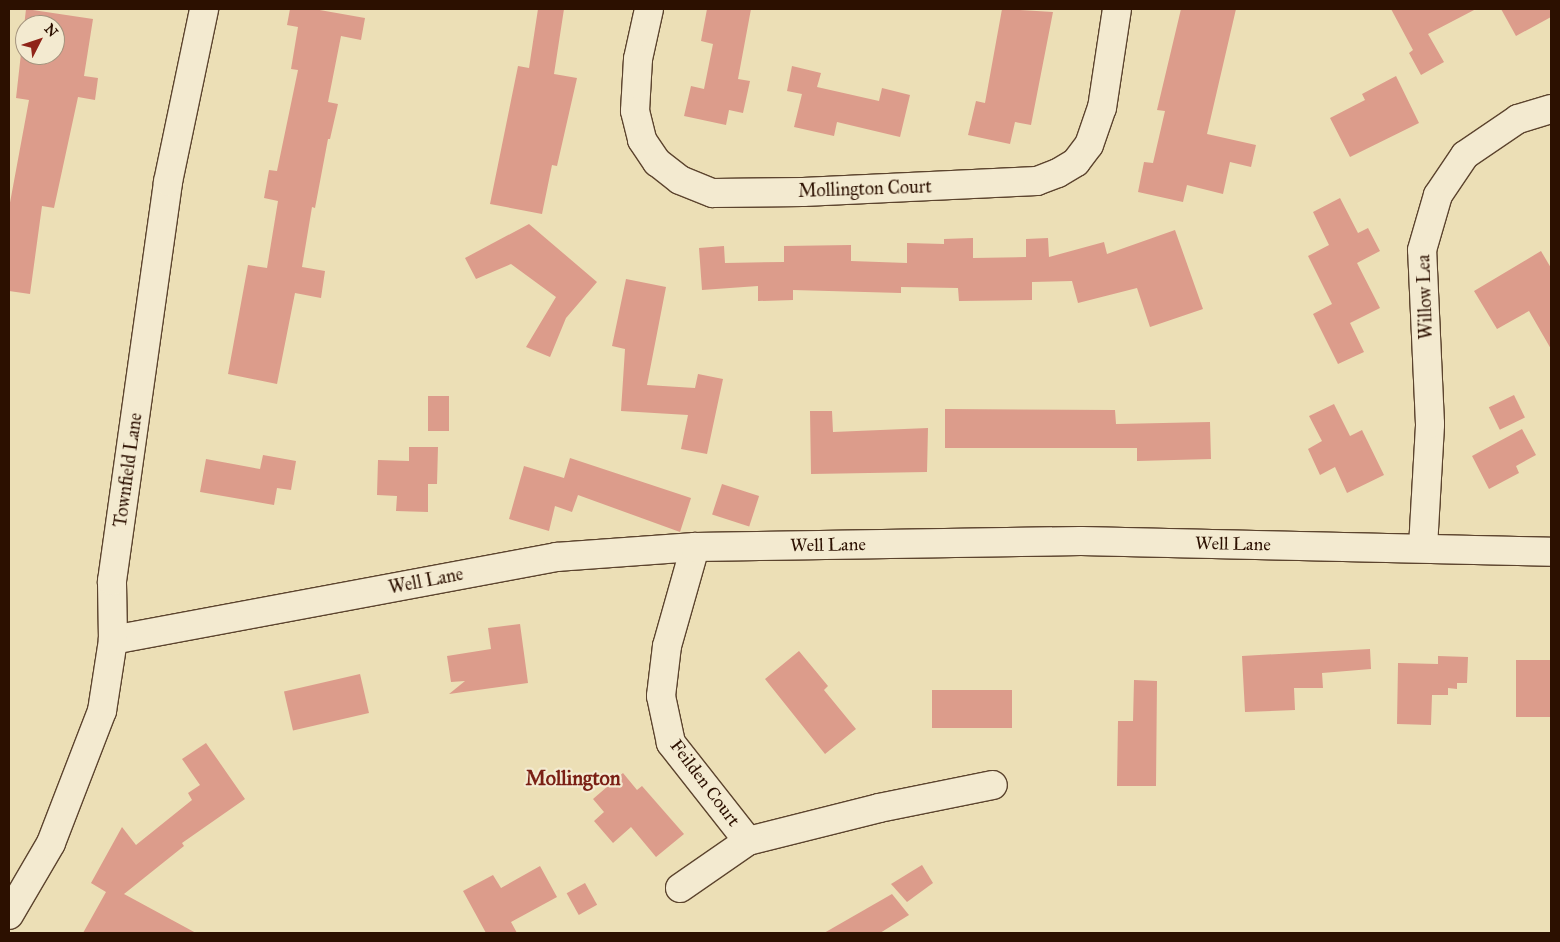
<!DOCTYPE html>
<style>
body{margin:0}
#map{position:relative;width:1560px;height:942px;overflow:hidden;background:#ecdfb6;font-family:"IM FELL Great Primer",serif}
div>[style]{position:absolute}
.building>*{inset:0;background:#dc9c8b;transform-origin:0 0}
.roads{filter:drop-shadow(1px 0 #5c442e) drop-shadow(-1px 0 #5c442e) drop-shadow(0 1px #5c442e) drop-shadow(0 -1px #5c442e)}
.street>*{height:28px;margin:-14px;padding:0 14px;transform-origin:14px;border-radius:14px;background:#f3ead0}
.secondary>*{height:28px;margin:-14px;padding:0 14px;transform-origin:14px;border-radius:14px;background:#f3ead0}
span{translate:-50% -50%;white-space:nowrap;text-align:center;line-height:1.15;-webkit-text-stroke:4.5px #f3ead0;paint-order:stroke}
.street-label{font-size:18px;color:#2c1000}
.quarter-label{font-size:20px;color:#7a1f14;font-weight:700}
.frame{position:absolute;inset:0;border:10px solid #2c1000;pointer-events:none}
.north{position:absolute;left:15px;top:15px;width:50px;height:50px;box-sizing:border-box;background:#f3ead0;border:1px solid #a3937d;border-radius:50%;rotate:49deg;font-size:14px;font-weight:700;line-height:20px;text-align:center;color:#2c1000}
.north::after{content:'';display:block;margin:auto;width:18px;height:22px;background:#8f2418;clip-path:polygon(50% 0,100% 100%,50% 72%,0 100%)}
</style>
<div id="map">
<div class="building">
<i style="clip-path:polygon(evenodd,26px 9px,93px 19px,84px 76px,98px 78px,95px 100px,78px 97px,54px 208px,42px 206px,30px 294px,9px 291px,9px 208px,29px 100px,16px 98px,26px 9px,25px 25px,55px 25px,55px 55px,25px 55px,25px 25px)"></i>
<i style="clip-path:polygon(290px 9px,314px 9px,365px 18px,361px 40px,341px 36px,328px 102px,338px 104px,330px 139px,328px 139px,315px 208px,312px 207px,302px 267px,325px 271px,321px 298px,295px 293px,277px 384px,228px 374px,248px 265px,267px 268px,278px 201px,264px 198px,269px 170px,277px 171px,298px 70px,291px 69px,298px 27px,287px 25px)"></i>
<i style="clip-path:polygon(538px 9px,564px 9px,554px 74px,577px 78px,557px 166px,552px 165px,542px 214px,490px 204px,518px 66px,529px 68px)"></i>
<i style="clip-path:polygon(707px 9px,751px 9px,738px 79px,750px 81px,743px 113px,729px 110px,726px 125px,684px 116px,691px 86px,704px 89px,713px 44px,701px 41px)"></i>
<i style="clip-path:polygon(1002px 9px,1053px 12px,1031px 125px,1015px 122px,1010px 144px,968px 135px,976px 101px,985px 103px)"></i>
<i style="clip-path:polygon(1181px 9px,1236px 9px,1207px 134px,1256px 145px,1251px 167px,1230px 162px,1223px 194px,1187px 185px,1183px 202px,1138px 192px,1144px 162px,1153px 163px,1165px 111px,1157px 110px)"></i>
<i style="clip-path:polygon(1391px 9px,1476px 9px,1428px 34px,1444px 62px,1421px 75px,1409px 53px,1413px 50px)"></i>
<i style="clip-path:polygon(1501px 9px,1551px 9px,1551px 17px,1516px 36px)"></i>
<i style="clip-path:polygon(792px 66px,821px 73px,817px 87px,879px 101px,882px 88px,910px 95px,900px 137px,837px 122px,834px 136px,794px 127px,802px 94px,787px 91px)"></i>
<i style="clip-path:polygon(1396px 76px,1419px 123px,1350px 157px,1330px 118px,1365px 100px,1362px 94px)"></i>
<i style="clip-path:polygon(1340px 198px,1358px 233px,1368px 228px,1380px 251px,1357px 263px,1380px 308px,1350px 323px,1364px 352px,1338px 364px,1313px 314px,1332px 304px,1308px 256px,1329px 245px,1313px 212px)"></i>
<i style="clip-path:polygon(529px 224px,597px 282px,566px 318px,550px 357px,526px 347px,556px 297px,511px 264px,476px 279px,465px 258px)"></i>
<i style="clip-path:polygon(1175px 230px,1203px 309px,1150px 327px,1137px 288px,1078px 303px,1072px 281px,1032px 282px,1032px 300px,959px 301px,958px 288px,901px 287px,901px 293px,793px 290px,793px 300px,758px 301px,758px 286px,702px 290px,699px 248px,724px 246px,725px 263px,784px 262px,784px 246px,851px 245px,851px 261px,907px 263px,907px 243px,944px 244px,944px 239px,973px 238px,973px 258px,1026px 257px,1026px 239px,1048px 238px,1049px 257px,1104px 242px,1107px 254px)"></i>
<i style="clip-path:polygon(1541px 251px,1551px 268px,1551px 349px,1529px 311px,1497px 329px,1474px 291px)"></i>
<i style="clip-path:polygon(626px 279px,666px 287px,647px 385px,695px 388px,698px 374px,723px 379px,707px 454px,681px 449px,688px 415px,621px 411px,625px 349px,612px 346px)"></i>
<i style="left:1514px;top:395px;width:25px;height:28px;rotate:64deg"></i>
<i style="left:428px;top:396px;width:21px;height:35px"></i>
<i style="clip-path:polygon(1334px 404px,1350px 436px,1362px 430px,1384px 475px,1347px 493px,1335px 467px,1320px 475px,1308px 449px,1322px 441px,1309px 416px)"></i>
<i style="clip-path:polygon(945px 409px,1115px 410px,1116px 424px,1210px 422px,1211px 459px,1137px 461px,1137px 448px,945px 448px)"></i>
<i style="clip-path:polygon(810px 411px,832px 411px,833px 432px,928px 428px,927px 472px,811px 474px)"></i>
<i style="clip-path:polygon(1522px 429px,1536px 455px,1516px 466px,1519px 473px,1489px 489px,1472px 456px)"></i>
<i style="clip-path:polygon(409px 447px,438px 447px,437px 484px,428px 484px,428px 512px,396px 511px,397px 496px,377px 495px,378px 460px,409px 461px)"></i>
<i style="clip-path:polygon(263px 455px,296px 461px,291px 490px,277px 488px,274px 505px,200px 492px,206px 459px,260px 469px)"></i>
<i style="clip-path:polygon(570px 458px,691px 498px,680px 532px,578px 495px,572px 512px,555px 506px,549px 531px,509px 519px,524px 466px,564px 478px)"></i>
<i style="left:722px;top:484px;width:39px;height:32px;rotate:18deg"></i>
<i style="clip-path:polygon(520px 624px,528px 683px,449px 694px,465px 681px,451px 682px,447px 656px,491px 649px,488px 628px)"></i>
<i style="clip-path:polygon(1370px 649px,1371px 669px,1322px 673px,1323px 688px,1294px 688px,1295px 710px,1245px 712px,1242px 656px)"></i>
<i style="clip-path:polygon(799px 651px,828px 686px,824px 690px,856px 729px,825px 754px,765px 679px)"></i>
<i style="clip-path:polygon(1438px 656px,1468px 657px,1467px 683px,1457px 683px,1457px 689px,1448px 688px,1448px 695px,1432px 695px,1431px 725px,1397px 724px,1398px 663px,1438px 664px)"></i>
<i style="left:1551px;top:660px;width:57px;height:35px;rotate:90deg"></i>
<i style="left:360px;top:674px;width:40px;height:78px;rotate:77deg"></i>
<i style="clip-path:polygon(1134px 680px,1157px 681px,1156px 786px,1117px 786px,1118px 721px,1133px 721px)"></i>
<i style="left:1012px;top:690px;width:38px;height:80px;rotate:90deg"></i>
<i style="clip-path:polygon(206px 743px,245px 799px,182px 843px,184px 846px,124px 894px,196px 933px,83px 933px,106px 892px,91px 883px,122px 827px,136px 845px,192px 800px,188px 793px,200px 785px,182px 759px)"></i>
<i style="clip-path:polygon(623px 773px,637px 790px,642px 786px,684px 834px,656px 857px,631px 827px,613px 843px,594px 821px,604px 812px,593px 799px)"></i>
<i style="clip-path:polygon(922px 865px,933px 883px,907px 902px,891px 884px)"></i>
<i style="clip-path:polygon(540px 866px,557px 897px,511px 922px,517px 933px,486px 933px,463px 891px,493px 875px,501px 888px)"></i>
<i style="left:585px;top:883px;width:25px;height:21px;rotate:61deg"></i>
<i style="clip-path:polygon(892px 894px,909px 915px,880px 933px,824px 933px)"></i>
</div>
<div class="roads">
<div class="street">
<i style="left:649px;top:9px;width:51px;rotate:102.4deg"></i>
<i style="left:638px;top:59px;width:52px;rotate:93.3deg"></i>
<i style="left:635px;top:111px;width:30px;rotate:76deg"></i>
<i style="left:642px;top:140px;width:27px;rotate:56deg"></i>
<i style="left:657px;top:162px;width:29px;rotate:38deg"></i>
<i style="left:680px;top:180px;width:35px;rotate:22deg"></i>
<i style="left:713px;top:193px;width:90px;rotate:-0.6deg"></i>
<i style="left:803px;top:192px;width:234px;rotate:-2.7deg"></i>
<i style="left:1037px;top:181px;width:22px;rotate:-21deg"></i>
<i style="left:1058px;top:173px;width:21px;rotate:-31deg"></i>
<i style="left:1076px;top:162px;width:21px;rotate:-53deg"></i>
<i style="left:1089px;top:145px;width:39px;rotate:-71deg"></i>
<i style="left:1102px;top:108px;width:100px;rotate:-81.4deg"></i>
<i style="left:1423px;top:547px;width:123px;rotate:-86.7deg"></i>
<i style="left:1430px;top:424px;width:174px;rotate:-92.6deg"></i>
<i style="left:1422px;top:250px;width:57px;rotate:-73.8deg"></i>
<i style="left:1438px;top:195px;width:48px;rotate:-56deg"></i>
<i style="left:1465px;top:155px;width:64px;rotate:-34.2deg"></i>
<i style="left:1518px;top:119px;width:34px;rotate:-17deg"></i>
<i style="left:748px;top:841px;width:135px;rotate:-14.1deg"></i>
<i style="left:879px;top:808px;width:116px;rotate:-11.4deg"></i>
<i style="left:680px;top:888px;width:83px;rotate:-34.7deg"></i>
<i style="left:748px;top:841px;width:125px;rotate:-128.2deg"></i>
<i style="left:671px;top:743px;width:48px;rotate:-102deg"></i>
<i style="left:661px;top:696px;width:50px;rotate:-83.2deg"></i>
<i style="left:667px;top:646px;width:103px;rotate:-74.2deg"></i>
</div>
<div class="secondary">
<i style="left:113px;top:640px;width:451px;rotate:-10.6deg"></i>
<i style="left:556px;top:557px;width:139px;rotate:-4.1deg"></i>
<i style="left:695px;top:547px;width:386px;rotate:-0.9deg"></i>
<i style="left:1081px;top:541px;width:470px;rotate:1.3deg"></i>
<i style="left:9px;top:915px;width:83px;rotate:-59.7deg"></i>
<i style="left:51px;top:843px;width:142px;rotate:-68.9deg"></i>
<i style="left:102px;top:711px;width:72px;rotate:-81.2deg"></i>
<i style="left:113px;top:640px;width:59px;rotate:-91deg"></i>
<i style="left:112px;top:581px;width:403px;rotate:-82deg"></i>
<i style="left:168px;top:182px;width:177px;rotate:-78.2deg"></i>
</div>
</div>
<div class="street-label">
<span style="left:865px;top:189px;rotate:-2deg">Mollington Court</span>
<span style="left:1425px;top:297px;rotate:-92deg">Willow Lea</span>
<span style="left:128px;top:470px;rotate:-82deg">Townfield Lane</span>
<span style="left:1233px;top:544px;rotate:1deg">Well Lane</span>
<span style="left:828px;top:545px;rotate:-1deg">Well Lane</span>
<span style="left:426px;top:581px;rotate:-11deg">Well Lane</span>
<span style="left:705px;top:783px;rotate:53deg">Feilden Court</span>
</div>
<div class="quarter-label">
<span style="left:573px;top:778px">Mollington</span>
</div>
<div class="frame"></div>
<div class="north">N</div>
</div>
